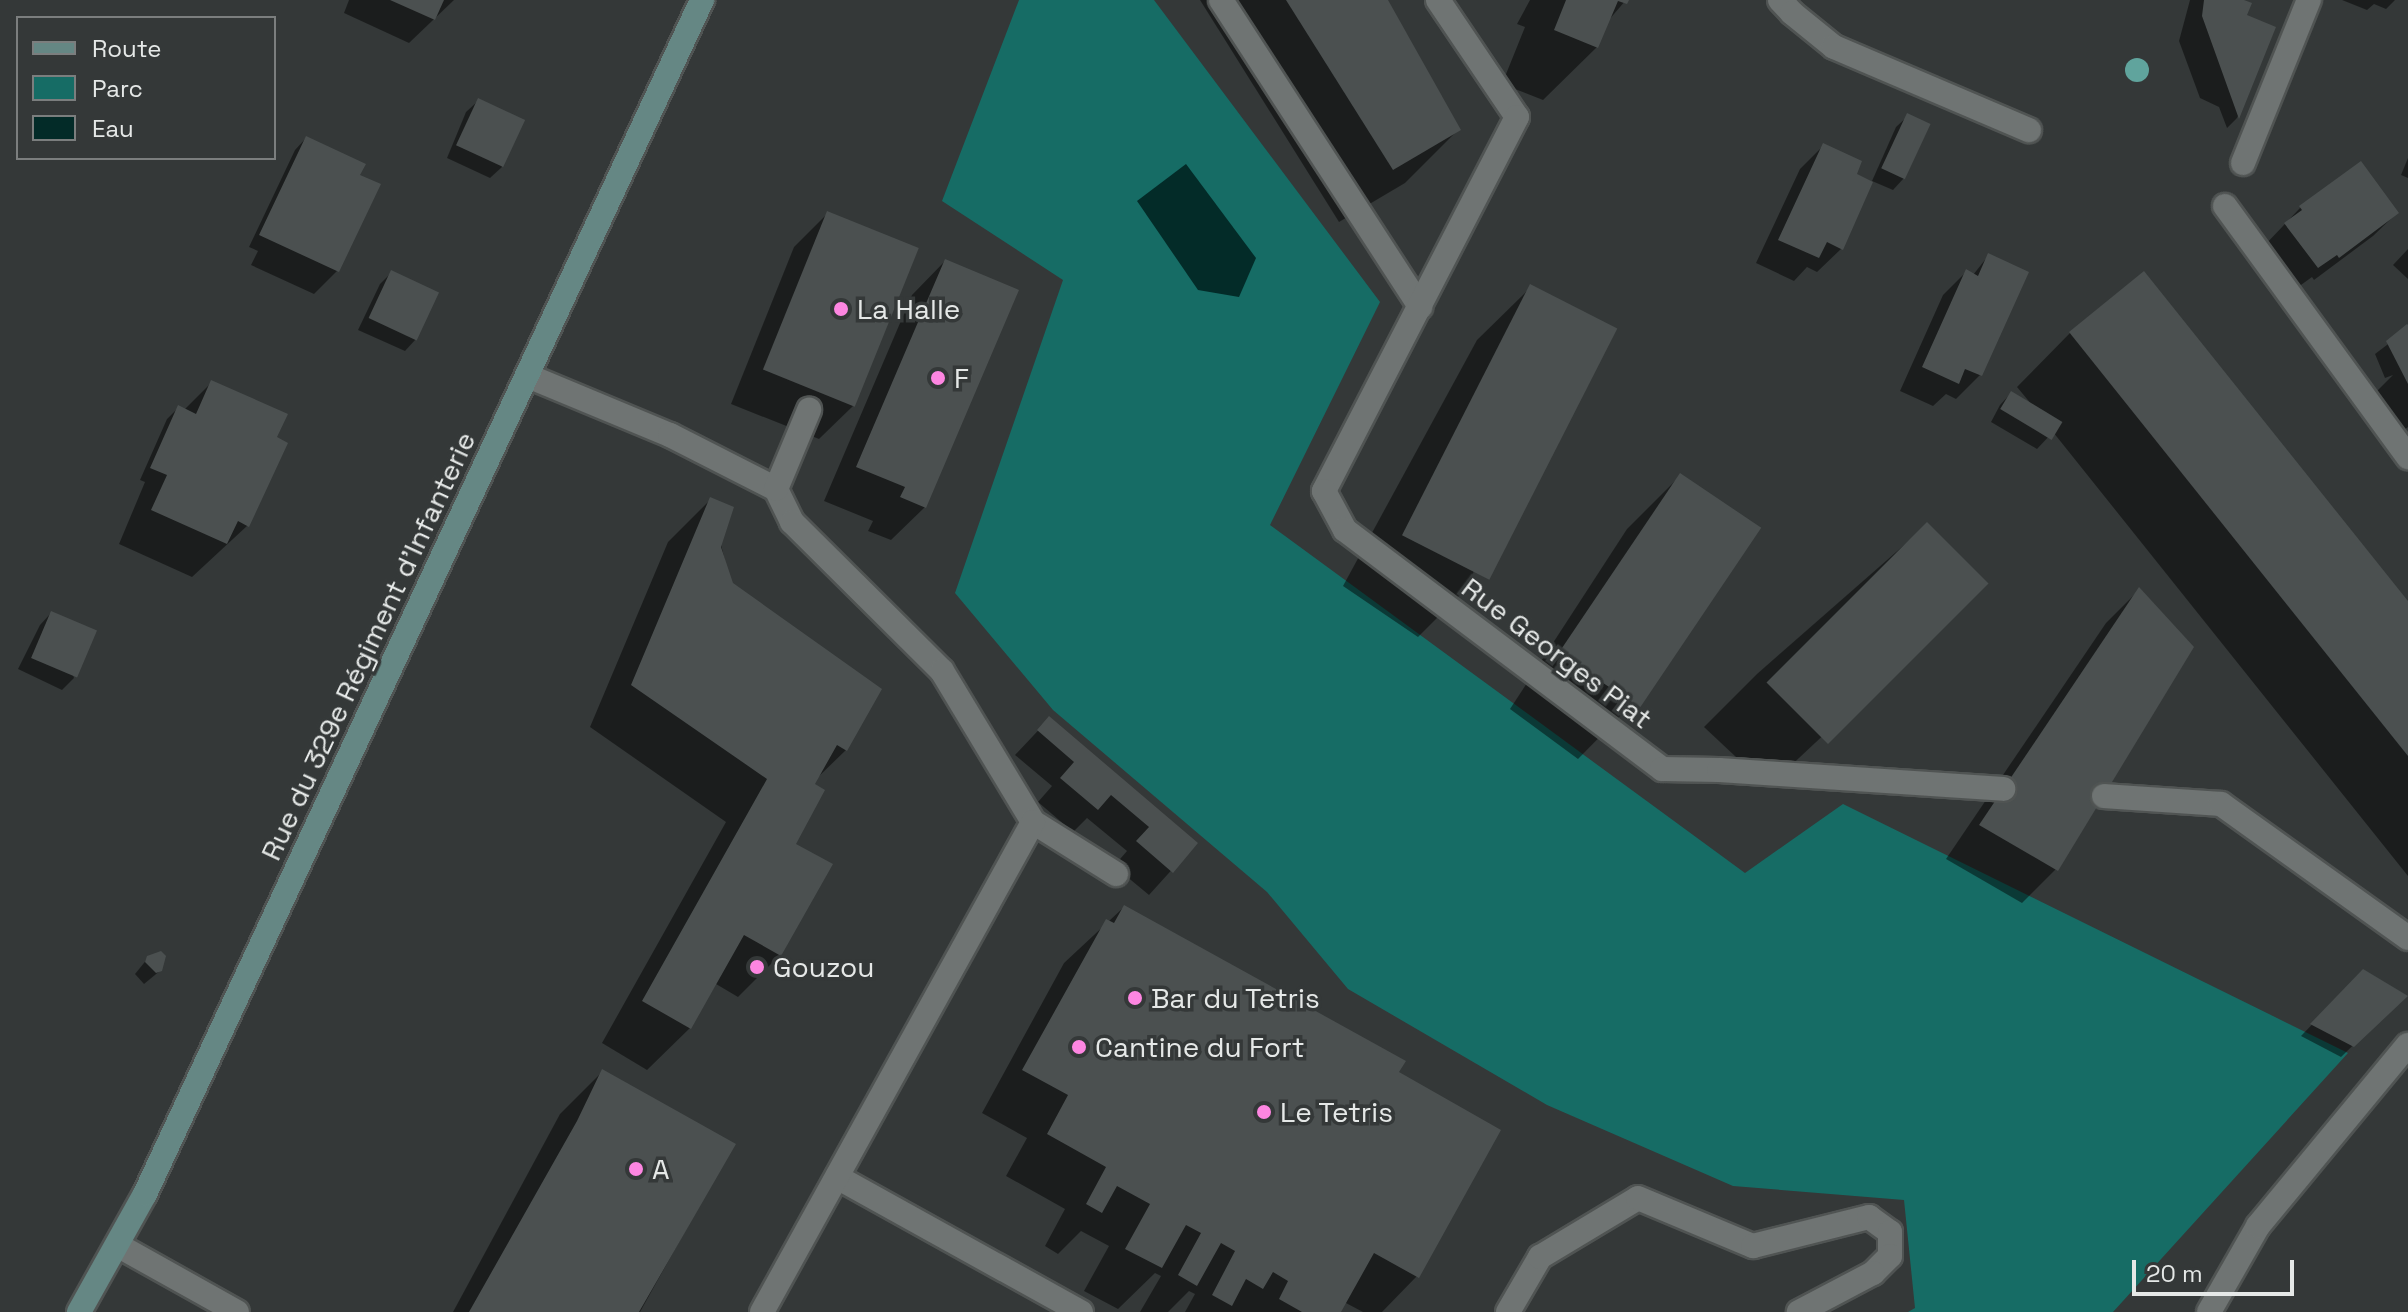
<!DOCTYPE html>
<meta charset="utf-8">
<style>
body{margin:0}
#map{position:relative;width:2408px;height:1312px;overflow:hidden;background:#343838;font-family:"Space Grotesk",sans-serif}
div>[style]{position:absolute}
.green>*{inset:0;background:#166c65}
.water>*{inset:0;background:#032b28}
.shadow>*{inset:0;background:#0007}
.building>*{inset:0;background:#4b5050;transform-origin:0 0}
.roads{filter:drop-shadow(2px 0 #505453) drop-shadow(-2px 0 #505453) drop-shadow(0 2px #505453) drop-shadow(0 -2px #505453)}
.lane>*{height:24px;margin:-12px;padding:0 12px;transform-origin:12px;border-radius:12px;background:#6f7473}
.street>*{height:24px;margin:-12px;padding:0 12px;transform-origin:12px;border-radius:12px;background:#6f7473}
.secondary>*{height:24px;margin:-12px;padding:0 12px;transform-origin:12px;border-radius:12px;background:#658784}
.trees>*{width:24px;height:24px;margin:-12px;border-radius:50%;background:#60a49d}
.dots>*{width:22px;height:22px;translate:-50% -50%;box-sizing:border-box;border:4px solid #343838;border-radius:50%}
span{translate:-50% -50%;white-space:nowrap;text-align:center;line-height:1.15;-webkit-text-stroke:7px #343838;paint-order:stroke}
.poi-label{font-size:28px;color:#e5e8e7}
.left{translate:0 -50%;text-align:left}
.street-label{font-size:28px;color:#e5e8e7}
.legend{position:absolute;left:16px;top:16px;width:260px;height:144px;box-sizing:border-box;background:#343838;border:2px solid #7b7e7e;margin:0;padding:10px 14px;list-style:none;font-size:24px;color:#e5e8e7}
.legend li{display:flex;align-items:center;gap:16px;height:40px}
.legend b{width:40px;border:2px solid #7b7e7e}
.scale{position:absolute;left:2132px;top:1260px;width:162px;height:36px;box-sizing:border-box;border:4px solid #e5e8e7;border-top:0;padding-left:10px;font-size:24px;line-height:28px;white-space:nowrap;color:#e5e8e7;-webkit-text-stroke:6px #343838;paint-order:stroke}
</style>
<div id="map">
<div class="green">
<i style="clip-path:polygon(1019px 0,1154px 0,1380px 302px,1270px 525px,1745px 873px,1843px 804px,2348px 1053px,2113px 1312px,1908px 1312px,1915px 1308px,1904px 1200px,1733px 1186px,1547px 1105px,1348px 989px,1267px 892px,1053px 710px,955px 593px,1063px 280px,942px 201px)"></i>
</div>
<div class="water">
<i style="clip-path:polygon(1186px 164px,1256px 258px,1239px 297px,1198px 290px,1137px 201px)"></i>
</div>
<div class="shadow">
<i style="clip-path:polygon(349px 0,454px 0,409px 43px,344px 13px)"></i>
<i style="clip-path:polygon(1200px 0,1386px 0,1458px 130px,1405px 183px,1339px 222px)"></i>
<i style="clip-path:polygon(1530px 0,1626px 0,1608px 21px,1597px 47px,1543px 100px,1502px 84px,1525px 27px,1517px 24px)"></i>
<i style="clip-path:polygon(2190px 0,2240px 0,2245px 16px,2251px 87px,2237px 118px,2227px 128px,2219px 107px,2200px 98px,2179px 41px)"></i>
<i style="clip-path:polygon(2342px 0,2395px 0,2386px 9px,2374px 4px,2367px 10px)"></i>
<i style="clip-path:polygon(478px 101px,502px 167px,490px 178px,447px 158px,466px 112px)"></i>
<i style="clip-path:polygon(1908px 116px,1904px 178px,1893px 190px,1872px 181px,1896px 127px)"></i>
<i style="clip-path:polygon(306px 138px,358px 176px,337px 271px,314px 294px,251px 265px,258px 251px,249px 247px,295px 150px)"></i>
<i style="clip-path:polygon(1824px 145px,1854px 175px,1841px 249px,1817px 272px,1807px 267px,1794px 281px,1756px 263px,1800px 169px)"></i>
<i style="clip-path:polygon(2408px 158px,2408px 178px,2401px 175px)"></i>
<i style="clip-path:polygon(2360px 164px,2397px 213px,2373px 236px,2314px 280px,2312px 277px,2294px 290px,2262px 248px,2300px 208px)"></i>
<i style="clip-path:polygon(828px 213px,853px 406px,819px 439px,731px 404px,794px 247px)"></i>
<i style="clip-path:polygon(2408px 249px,2408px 279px,2393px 265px)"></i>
<i style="clip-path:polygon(1988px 256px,2026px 273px,1980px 375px,1956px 399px,1946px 394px,1933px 406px,1900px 391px,1943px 295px,1966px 272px,1973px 275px)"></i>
<i style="clip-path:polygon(945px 261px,925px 507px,891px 540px,868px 531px,873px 521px,824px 501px,912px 295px)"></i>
<i style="clip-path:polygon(392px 272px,416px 339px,405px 351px,358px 330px,380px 284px)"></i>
<i style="clip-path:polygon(2144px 274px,2408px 604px,2408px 876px,2053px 432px,2037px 449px,1991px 422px,2000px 405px,2011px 393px,2032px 405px,2017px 387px,2070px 333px)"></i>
<i style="clip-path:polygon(1531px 287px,1471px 584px,1418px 637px,1343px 586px,1477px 340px)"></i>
<i style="clip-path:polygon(2408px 329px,2408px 427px,2403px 431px,2375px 393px,2393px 375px,2385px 378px,2375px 354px)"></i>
<i style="clip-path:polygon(211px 383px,274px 438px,247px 526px,192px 577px,119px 544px,145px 482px,140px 480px,167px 419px,178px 408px,184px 410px)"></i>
<i style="clip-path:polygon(1680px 476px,1631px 705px,1578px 759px,1510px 709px,1627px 529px)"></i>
<i style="clip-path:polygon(710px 500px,731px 585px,846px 750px,814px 781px,793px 845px,780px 955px,738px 997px,716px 984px,690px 1028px,647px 1070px,602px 1043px,726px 822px,590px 727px,668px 542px)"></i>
<i style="clip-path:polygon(1927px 525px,1985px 584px,1768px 787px,1704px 727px,1757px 674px)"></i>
<i style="clip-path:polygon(2139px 590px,2056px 869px,2022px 903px,1946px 859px,2106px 623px)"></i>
<i style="clip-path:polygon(51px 613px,74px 678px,62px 690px,18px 669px,40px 625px)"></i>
<i style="clip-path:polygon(1049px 719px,1196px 843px,1149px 895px,1114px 866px,1127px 851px,1087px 818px,1073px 832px,1038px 802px,1052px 786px,1015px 755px)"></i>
<i style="clip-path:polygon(1124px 907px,1396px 1073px,1417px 1276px,1382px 1312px,1363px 1312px,1344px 1302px,1339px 1312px,1185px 1312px,1195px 1294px,1189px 1291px,1168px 1312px,1140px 1312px,1161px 1276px,1155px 1273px,1118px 1309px,1084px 1291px,1109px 1246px,1081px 1231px,1058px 1254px,1045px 1246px,1065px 1209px,1006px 1176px,1027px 1138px,982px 1113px,1064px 963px)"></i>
<i style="clip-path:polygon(148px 958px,161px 970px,144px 984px,135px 974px)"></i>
<i style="clip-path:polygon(2352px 983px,2404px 996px,2341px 1057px,2301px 1036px)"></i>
<i style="clip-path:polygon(602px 1072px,733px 1145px,640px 1312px,453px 1312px,560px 1114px)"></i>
</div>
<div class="building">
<i style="clip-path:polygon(390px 0,444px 0,435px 20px)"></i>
<i style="clip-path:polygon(1286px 0,1388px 0,1461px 130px,1393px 170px)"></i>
<i style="clip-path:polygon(1566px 0,1629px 0,1627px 4px,1618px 1px,1598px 48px,1554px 30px)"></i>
<i style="clip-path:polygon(2204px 0,2244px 0,2252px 3px,2247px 15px,2276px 27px,2239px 119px,2202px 16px)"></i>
<i style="left:478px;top:98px;width:52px;height:52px;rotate:25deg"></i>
<i style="left:1907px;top:113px;width:26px;height:61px;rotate:25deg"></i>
<i style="clip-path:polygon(306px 136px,366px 164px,360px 175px,381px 184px,339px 272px,259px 235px)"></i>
<i style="clip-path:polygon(1823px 143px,1862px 161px,1857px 174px,1873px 182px,1843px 250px,1827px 242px,1819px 258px,1778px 240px)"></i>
<i style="clip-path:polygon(2361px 161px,2399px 213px,2339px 258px,2337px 255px,2318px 268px,2284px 223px,2302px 210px,2299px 206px)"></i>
<i style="left:827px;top:211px;width:99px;height:171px;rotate:22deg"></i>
<i style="clip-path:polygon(1988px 253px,2029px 272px,1982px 376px,1965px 369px,1959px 384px,1922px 367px,1966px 269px,1978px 276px)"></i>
<i style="clip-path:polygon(945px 259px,1019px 290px,926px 508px,900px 497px,905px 487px,856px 467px)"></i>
<i style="left:391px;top:270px;width:53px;height:53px;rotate:25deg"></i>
<i style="clip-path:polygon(2144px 271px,2408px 601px,2408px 756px,2069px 332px)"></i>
<i style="left:1530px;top:284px;width:98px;height:282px;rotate:27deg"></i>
<i style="clip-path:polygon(2407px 324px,2408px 325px,2408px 384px,2386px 341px)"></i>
<i style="clip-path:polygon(211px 380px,288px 414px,277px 437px,288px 443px,249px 527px,238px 521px,227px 544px,151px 510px,167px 475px,150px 468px,178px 405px,196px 414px)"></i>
<i style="left:2011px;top:391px;width:60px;height:21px;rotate:31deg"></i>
<i style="left:1680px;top:473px;width:98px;height:217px;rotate:34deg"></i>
<i style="clip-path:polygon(710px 497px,734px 507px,721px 547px,733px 583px,882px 689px,847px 751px,837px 745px,815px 784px,825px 790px,796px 844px,833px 864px,781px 956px,744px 935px,691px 1029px,642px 1001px,767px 779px,631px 685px)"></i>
<i style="left:1927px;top:522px;width:87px;height:227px;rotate:45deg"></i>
<i style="clip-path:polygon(2139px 587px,2194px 647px,2058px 871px,1979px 825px)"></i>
<i style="left:51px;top:611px;width:50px;height:51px;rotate:23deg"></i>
<i style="clip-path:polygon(1049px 716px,1198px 843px,1173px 873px,1136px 841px,1149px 827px,1111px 795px,1098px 810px,1060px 778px,1074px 762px,1037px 730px)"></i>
<i style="clip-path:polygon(1124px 905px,1406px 1061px,1399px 1072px,1501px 1130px,1419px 1278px,1374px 1253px,1341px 1312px,1302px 1312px,1279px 1299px,1288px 1281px,1273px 1272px,1263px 1289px,1246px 1279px,1232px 1306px,1212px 1295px,1235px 1251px,1221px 1243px,1197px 1286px,1178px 1275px,1201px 1233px,1186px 1225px,1162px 1268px,1125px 1249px,1150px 1204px,1117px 1186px,1102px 1213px,1086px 1204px,1106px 1167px,1047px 1134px,1068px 1095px,1022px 1070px,1106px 919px,1114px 923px)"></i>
<i style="clip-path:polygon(161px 951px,166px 956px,162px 971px,156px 973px,145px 962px,147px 956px)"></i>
<i style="clip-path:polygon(2363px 969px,2408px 996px,2354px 1047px,2310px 1024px)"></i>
<i style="clip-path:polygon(602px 1069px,736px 1144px,639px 1312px,469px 1312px,577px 1121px)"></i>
</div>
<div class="roads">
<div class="lane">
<i style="left:1221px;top:0;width:366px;rotate:57deg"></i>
<i style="left:1438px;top:0;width:141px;rotate:56deg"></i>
<i style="left:1517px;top:117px;width:421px;rotate:117.3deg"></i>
<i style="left:1324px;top:491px;width:44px;rotate:61.7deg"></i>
<i style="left:1345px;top:530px;width:397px;rotate:37deg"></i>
<i style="left:1662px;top:769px;width:57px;rotate:1deg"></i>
<i style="left:1719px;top:770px;width:285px;rotate:3.8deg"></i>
<i style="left:1780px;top:0;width:18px;rotate:47deg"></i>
<i style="left:1792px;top:13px;width:54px;rotate:39deg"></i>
<i style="left:1834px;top:47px;width:212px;rotate:23.1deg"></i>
<i style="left:2243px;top:163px;width:176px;rotate:-68deg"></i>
<i style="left:528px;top:376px;width:154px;rotate:22.6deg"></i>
<i style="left:670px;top:435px;width:119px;rotate:27deg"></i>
<i style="left:776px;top:489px;width:37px;rotate:64deg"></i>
<i style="left:792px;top:522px;width:211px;rotate:44.8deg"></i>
<i style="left:942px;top:671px;width:176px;rotate:58.9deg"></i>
<i style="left:1033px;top:822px;width:98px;rotate:32.1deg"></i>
<i style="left:776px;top:489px;width:86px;rotate:-67.3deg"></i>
<i style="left:2104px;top:796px;width:117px;rotate:3.9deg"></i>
<i style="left:2221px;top:804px;width:230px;rotate:35.6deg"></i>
<i style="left:837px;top:1177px;width:279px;rotate:29deg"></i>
<i style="left:119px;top:1246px;width:135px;rotate:29.2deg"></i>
<i style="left:762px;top:1312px;width:560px;rotate:-61.05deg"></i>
<i style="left:1508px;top:1312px;width:64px;rotate:-59.8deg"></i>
<i style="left:1540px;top:1257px;width:114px;rotate:-31deg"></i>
<i style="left:1638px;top:1198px;width:125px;rotate:22.7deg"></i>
<i style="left:1753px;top:1246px;width:120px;rotate:-14deg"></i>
<i style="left:1869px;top:1217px;width:26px;rotate:36deg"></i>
<i style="left:1890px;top:1232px;width:24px;rotate:90deg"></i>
<i style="left:1890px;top:1256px;width:24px;rotate:135deg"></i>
<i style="left:1873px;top:1273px;width:84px;rotate:152.2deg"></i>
</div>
<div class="street">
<i style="left:2225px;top:206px;width:311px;rotate:53.9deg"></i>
<i style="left:2209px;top:1312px;width:99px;rotate:-60.3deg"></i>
<i style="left:2258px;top:1226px;width:235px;rotate:-50.4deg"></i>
</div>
<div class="secondary">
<i style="left:79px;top:1312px;width:135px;rotate:-60.8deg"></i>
<i style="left:145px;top:1194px;width:1318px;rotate:-64.99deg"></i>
</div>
</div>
<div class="trees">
<i style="left:2137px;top:70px"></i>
</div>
<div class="dots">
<i style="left:841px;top:309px;background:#fd86e1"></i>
<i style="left:938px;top:378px;background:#fd86e1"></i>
<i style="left:757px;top:967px;background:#fd86e1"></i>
<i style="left:1135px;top:998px;background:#fd86e1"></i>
<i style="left:1079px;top:1047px;background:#fd86e1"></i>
<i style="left:1264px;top:1112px;background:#fd86e1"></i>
<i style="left:636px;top:1169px;background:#fd86e1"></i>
</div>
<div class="poi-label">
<span class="left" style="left:857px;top:309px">La Halle</span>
<span class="left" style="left:954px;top:378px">F</span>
<span class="left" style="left:773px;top:967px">Gouzou</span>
<span class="left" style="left:1151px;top:998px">Bar du Tetris</span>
<span class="left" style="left:1095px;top:1047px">Cantine du Fort</span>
<span class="left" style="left:1280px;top:1112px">Le Tetris</span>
<span class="left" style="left:652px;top:1169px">A</span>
</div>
<div class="street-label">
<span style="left:368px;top:646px;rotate:-65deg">Rue du 329e Régiment d'Infanterie</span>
<span style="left:1557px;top:653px;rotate:37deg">Rue Georges Piat</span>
</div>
<ul class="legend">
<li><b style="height:10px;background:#658784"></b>Route</li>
<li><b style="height:22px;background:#166c65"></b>Parc</li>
<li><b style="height:22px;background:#032b28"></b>Eau</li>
</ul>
<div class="scale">20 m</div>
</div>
